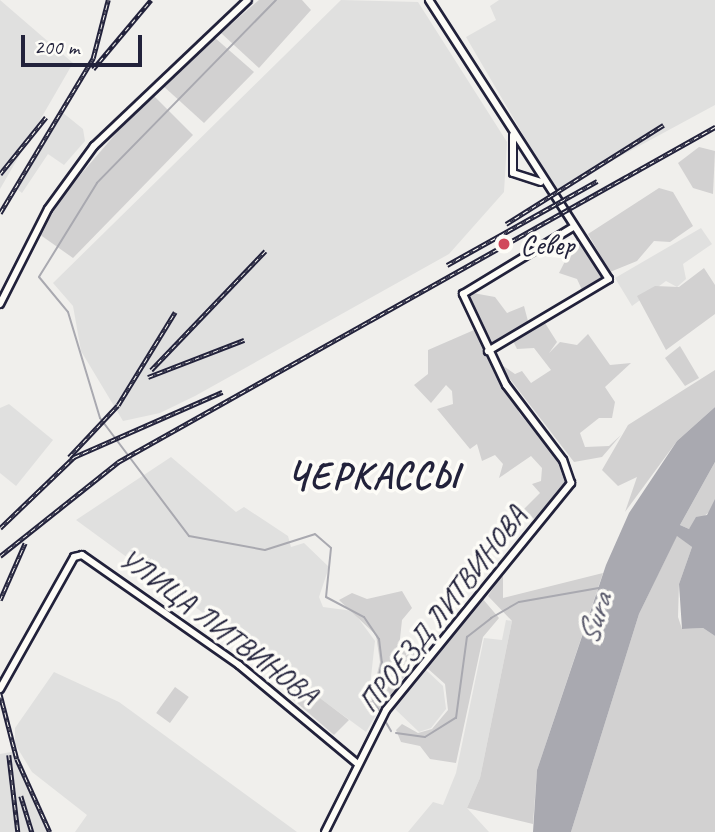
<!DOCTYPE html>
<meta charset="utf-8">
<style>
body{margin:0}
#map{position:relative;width:715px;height:832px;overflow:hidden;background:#f0efec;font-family:Caveat,sans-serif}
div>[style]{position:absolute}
.built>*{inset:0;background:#e0e0df}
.green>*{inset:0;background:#d2d1d1;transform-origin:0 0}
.water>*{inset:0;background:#a9a9b0}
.stream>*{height:2px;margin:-1px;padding:0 1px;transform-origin:1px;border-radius:1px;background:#a9a9b0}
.roads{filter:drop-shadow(2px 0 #22223b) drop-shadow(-2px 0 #22223b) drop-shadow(0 2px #22223b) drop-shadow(0 -2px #22223b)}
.major>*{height:6px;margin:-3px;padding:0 3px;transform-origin:3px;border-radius:3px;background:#fdfcf7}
.rail>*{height:4.5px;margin-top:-2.25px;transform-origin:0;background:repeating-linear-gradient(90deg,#fdfcf7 0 5px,#22223b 0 10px);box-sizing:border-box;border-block:2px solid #22223b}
.dots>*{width:19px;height:19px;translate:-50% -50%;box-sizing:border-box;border:4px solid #fdfcf7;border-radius:50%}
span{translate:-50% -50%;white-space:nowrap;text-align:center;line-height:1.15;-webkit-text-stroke:7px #fdfcf7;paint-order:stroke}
.poi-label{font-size:30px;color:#22223b}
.left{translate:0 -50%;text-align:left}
.street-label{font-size:30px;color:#22223b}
.water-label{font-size:32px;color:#58586a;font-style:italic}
.district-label{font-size:37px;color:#22223b;font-weight:700;letter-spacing:2px}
.scale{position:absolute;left:21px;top:35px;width:121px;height:32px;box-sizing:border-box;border:4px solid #22223b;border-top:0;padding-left:9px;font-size:21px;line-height:24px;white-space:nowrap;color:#22223b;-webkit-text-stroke:5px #fdfcf7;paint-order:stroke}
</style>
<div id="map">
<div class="built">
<i style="clip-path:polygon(0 0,73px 63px,0 189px)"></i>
<i style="clip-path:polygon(341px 0,418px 2px,507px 142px,504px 192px,449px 254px,195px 396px,160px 413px,123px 421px,81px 351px,73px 306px,53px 283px)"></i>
<i style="clip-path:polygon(499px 0,715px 0,715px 105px,556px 191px,466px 37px,496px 20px,490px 6px)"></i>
<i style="clip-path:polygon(62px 112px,83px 129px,85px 141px,64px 165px,48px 154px,22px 193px,17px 189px)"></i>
<i style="clip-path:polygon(701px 228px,712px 244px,683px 264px,686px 279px,677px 287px,666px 281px,632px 306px,615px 278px)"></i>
<i style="clip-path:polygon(9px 404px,53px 440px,16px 486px,0 473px,0 408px)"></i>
<i style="clip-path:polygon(171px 457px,236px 512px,244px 507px,288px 536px,291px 547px,304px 543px,329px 567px,319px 597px,323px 607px,353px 611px,375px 641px,368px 704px,377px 713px,366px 732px,76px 520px)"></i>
<i style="clip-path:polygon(506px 620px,512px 621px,480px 778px,467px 808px,489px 832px,408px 832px,433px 802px,443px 805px,456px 773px,484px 638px,502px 640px)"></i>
<i style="clip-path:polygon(425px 669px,443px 686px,446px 709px,431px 728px,419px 732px,395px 709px)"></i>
<i style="clip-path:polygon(54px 672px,119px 702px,297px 832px,75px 832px,87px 815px,32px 772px,15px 744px,15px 728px)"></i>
<i style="clip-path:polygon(16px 751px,25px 776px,52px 832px,0 832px,0 754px)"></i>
</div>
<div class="green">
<i style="clip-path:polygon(259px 0,302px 0,311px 10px,259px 68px,221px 33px)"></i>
<i style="clip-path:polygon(214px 37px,254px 72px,204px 123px,161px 84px)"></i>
<i style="clip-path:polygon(151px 93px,193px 135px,73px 258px,39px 234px,68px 189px)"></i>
<i style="clip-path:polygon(699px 147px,715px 151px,713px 194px,693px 188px,678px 163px)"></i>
<i style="clip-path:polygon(659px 188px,673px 192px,693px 226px,670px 242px,654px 241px,637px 261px,610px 272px,588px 234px)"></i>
<i style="clip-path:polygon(578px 236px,604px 276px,583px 292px,577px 279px,559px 273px)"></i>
<i style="clip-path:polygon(704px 268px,715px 285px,715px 314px,666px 350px,637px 296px,655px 286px,679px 287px)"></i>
<i style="clip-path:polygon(473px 293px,495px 297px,507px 313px,524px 306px,529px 325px,494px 344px,467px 301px)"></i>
<i style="clip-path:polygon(545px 323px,557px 342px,549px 353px,560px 342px,577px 345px,588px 334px,610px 365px,631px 363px,605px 387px,615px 402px,612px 418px,599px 418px,580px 433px,585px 447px,609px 446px,621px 435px,602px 457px,574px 462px,496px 361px,515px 374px,522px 371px,531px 383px,551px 370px,534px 348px,517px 349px,513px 341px)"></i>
<i style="clip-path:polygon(474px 330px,520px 414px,564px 467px,566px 482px,534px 519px,524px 509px,540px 493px,532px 484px,541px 481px,542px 468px,531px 456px,499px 478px,503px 464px,495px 455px,482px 461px,477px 444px,470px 449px,437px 409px,453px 404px,452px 391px,446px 385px,431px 403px,414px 385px,428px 374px,428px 350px)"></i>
<i style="clip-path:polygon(680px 346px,699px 378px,685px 386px,665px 358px)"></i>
<i style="clip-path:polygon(715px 370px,715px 407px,677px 441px,625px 512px,637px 477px,618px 486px,602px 470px,628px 425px)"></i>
<i style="clip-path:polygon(715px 462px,715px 507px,689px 529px,680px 525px)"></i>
<i style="clip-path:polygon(677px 535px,692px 547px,679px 584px,678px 617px,682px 629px,703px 628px,715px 636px,715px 832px,571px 832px,639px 614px)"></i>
<i style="clip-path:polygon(503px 573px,503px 598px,603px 573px,537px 770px,533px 824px,467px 808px,480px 778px,512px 621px,488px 596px)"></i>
<i style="clip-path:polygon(402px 591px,412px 608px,402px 620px,399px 648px,414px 650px,415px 663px,378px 711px,370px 702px,380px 662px,376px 635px,339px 600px,352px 593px,367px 599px)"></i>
<i style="clip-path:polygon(482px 598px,499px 618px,483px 637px,456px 763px,430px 759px,420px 746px,401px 742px,396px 730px,402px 724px,418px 733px,432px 729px,448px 710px,445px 684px,426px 667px)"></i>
<i style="clip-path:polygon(300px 683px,349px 720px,334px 735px,289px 696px)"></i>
<i style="left:175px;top:687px;width:17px;height:32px;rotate:36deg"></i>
</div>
<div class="water">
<i style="clip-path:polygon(715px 407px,715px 462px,680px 525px,689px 529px,696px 517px,707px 515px,715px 499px,715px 636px,703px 628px,682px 629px,679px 584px,692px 547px,677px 536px,639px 614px,571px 832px,533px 832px,537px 770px,606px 565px,629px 513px,677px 441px)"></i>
</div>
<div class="stream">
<i style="left:276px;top:0;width:256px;rotate:134.4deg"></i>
<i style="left:97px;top:183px;width:110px;rotate:121.7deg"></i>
<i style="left:39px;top:277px;width:45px;rotate:50.4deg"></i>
<i style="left:68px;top:312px;width:111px;rotate:73.2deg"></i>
<i style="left:100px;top:418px;width:148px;rotate:53deg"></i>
<i style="left:189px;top:536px;width:77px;rotate:10.4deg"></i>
<i style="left:265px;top:550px;width:52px;rotate:-17.7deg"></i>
<i style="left:315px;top:534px;width:21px;rotate:41deg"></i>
<i style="left:331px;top:548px;width:49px;rotate:95.8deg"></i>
<i style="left:326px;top:597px;width:43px;rotate:27.8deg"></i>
<i style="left:364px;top:617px;width:27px;rotate:56deg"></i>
<i style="left:379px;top:639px;width:23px;rotate:83deg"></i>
<i style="left:382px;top:662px;width:41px;rotate:102.7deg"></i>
<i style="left:373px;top:702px;width:15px;rotate:53deg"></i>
<i style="left:384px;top:719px;width:14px;rotate:60deg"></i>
<i style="left:396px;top:733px;width:29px;rotate:8deg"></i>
<i style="left:425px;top:737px;width:36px;rotate:-32deg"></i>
<i style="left:456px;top:718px;width:82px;rotate:-82.3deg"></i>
<i style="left:467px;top:637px;width:31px;rotate:-38deg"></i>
<i style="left:491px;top:618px;width:32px;rotate:-30deg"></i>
<i style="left:519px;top:602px;width:81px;rotate:-9.9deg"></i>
</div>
<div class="roads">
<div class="major">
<i style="left:429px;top:0;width:332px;rotate:57.2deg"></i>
<i style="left:609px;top:279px;width:141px;rotate:149.2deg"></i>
<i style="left:513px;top:135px;width:38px;rotate:90deg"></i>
<i style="left:513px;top:173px;width:29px;rotate:18deg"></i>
<i style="left:0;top:304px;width:106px;rotate:-63.2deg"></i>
<i style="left:48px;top:209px;width:78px;rotate:-53.9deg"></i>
<i style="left:94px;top:146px;width:212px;rotate:-43.5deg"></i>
<i style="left:0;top:689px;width:151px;rotate:-60.7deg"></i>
<i style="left:74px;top:557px;width:8px;rotate:-14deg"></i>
<i style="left:82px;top:555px;width:192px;rotate:35deg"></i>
<i style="left:239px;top:665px;width:155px;rotate:39.8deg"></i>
<i style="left:325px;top:832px;width:136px;rotate:-63.4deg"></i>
<i style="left:386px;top:710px;width:293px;rotate:-50.8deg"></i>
<i style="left:571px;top:483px;width:24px;rotate:-109deg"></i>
<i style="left:563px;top:460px;width:94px;rotate:-127.2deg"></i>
<i style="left:506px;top:385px;width:101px;rotate:-115.3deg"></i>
<i style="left:463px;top:294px;width:129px;rotate:-31.3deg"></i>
</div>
</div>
<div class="rail">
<i style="left:93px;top:69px;width:90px;rotate:-50deg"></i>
<i style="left:0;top:174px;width:73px;rotate:-51.1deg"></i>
<i style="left:0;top:213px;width:181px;rotate:-59deg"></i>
<i style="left:93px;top:58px;width:60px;rotate:-75.5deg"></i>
<i style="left:506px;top:224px;width:186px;rotate:-32.2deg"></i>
<i style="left:447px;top:265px;width:172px;rotate:-29.2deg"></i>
<i style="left:151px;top:370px;width:165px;rotate:-46.2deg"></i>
<i style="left:148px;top:377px;width:103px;rotate:-21.1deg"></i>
<i style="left:69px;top:457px;width:71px;rotate:-46.7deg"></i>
<i style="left:118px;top:405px;width:109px;rotate:-58.5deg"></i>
<i style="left:0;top:528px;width:103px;rotate:-43.8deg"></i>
<i style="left:74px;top:457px;width:162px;rotate:-23.7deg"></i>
<i style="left:0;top:556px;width:151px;rotate:-38.5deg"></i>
<i style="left:118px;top:462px;width:685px;rotate:-29.3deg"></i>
<i style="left:0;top:600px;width:62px;rotate:-66.3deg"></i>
<i style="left:0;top:693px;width:68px;rotate:75.6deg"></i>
<i style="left:17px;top:759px;width:80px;rotate:65.7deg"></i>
<i style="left:9px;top:755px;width:78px;rotate:83.3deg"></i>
<i style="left:21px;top:796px;width:38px;rotate:73deg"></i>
</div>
<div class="dots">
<i style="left:504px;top:244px;background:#d1495b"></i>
</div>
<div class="poi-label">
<span class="left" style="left:520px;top:244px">Север</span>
</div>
<div class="street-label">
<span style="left:442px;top:609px;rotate:-52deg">ПРОЕЗД ЛИТВИНОВА</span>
<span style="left:219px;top:626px;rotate:37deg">УЛИЦА ЛИТВИНОВА</span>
</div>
<div class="water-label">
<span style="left:595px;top:619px;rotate:-72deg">Sura</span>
</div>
<div class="district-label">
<span style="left:373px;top:476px">ЧЕРКАССЫ</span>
</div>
<div class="scale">200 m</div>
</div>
